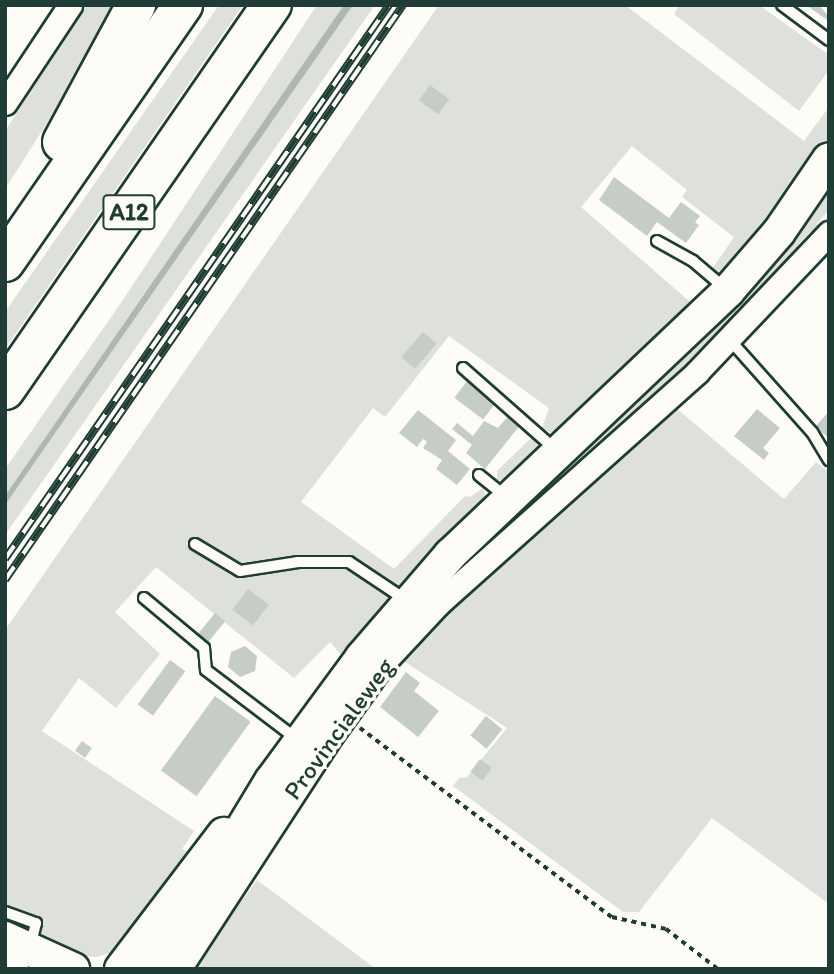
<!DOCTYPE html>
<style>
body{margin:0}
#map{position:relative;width:834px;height:974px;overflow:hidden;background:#fdfcf7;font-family:Itim,sans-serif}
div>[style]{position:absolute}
.green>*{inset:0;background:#dde0db}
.water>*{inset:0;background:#aeb8b1}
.building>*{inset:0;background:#c6cdc7;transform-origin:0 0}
.path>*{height:3.5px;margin-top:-1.75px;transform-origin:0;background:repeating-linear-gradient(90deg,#1f3d34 0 5px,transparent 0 10px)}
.roads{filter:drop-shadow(2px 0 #1f3d34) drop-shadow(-2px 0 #1f3d34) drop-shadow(0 2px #1f3d34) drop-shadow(0 -2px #1f3d34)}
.service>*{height:10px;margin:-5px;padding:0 5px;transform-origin:5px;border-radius:5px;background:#fdfcf7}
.minor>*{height:23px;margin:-11.5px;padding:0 11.5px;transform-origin:11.5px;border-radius:11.5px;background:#fdfcf7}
.secondary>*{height:32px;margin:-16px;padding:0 16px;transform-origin:16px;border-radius:16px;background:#fdfcf7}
.motorway>*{height:38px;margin:-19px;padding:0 19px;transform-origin:19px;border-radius:19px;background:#fdfcf7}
.rail>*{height:8px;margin-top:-4px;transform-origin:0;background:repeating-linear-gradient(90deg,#fdfcf7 0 16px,#1f3d34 0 32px);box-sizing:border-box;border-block:2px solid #1f3d34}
span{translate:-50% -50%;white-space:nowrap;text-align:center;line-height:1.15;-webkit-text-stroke:7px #fdfcf7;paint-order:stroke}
.shield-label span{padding:2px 5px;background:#fdfcf7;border:2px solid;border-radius:5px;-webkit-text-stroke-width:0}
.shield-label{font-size:24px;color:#1f3d34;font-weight:700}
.street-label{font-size:26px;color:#1f3d34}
.frame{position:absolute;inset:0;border:7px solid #1f3d34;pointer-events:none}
</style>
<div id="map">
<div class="green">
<i style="clip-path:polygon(87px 5px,122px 5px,5px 189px,5px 131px)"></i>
<i style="clip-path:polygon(219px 5px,243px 5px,5px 349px,5px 312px)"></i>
<i style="clip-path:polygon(317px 5px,375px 5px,5px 535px,5px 469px,123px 300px)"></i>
<i style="clip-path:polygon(439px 5px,625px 5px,804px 141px,829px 107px,829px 140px,729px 275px,712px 269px,734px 237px,682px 197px,687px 190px,632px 146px,581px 207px,697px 308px,559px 436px,542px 428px,549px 408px,449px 336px,385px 417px,373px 408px,301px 502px,394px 569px,465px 496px,470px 497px,483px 488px,488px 504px,342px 656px,330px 642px,294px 678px,156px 567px,115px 612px,160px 654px,116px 708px,79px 678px,42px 731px,194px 831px,182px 849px,194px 855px,118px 951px,96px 957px,76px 955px,5px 933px,5px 630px)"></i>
<i style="clip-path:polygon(680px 5px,759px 5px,829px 55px,829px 70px,799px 111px,674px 14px)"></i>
<i style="clip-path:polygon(829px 180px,829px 210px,817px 223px,819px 231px,810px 232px,798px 245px,799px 253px,756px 303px,745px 302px,740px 295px)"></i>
<i style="clip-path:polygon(733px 303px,741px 319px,585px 466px,574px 463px,569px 457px)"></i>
<i style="clip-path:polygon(676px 408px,784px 499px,816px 462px,829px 472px,829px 904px,712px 818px,639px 912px,623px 912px,453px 786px,459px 778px,467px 777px,507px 728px,402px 660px,475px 587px)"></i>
<i style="clip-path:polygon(533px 436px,541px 453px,513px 479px,497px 480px,497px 471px)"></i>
<i style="clip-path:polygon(257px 880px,376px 969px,192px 969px)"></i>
</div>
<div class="water">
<i style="clip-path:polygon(344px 5px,353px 5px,5px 505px,5px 496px)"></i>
</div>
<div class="building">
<i style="clip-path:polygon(806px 5px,819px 5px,829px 17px,827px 20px)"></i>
<i style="left:430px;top:85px;width:24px;height:19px;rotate:36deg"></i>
<i style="clip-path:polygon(614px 177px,669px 218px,681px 202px,700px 216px,695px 222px,699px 225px,686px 243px,657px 222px,647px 236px,599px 200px)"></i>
<i style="left:423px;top:332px;width:18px;height:33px;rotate:41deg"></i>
<i style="left:467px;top:381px;width:36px;height:21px;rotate:37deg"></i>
<i style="clip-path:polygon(757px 409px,780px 428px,763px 448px,769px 453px,764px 460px,734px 436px)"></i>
<i style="clip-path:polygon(418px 410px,456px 440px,448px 451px,470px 469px,457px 485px,436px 469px,442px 460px,423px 448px,427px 442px,423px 439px,417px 447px,399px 433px)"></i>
<i style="clip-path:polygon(829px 411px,829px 438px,815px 427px)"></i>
<i style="clip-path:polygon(510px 414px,521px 424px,485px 469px,466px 453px,472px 445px,452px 429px,457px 423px,473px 436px,484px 421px,498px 428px)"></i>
<i style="left:248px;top:589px;width:26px;height:26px;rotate:37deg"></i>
<i style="left:215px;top:613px;width:13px;height:28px;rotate:39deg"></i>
<i style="clip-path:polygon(245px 646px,257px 656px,255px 671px,240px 677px,228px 667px,231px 652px)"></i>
<i style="left:170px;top:660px;width:19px;height:55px;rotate:36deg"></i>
<i style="clip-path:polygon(406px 672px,420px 683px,414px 691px,439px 711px,418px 737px,380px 707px)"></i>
<i style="left:215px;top:696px;width:44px;height:92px;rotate:36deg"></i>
<i style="left:486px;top:716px;width:21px;height:25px;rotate:39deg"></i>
<i style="left:82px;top:741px;width:12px;height:12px;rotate:35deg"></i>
<i style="left:480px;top:759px;width:15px;height:16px;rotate:37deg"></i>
</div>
<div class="path">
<i style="left:360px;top:728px;width:315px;rotate:36.9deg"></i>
<i style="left:612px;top:917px;width:55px;rotate:12.5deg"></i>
<i style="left:666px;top:929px;width:66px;rotate:37.6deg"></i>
</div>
<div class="roads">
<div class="service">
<i style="left:782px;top:5px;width:59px;rotate:36.7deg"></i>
<i style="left:657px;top:241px;width:41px;rotate:29.1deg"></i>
<i style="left:693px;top:261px;width:43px;rotate:40.3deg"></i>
<i style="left:729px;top:339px;width:125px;rotate:48.3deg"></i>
<i style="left:812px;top:432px;width:33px;rotate:59deg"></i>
<i style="left:463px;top:368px;width:123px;rotate:41.4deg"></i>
<i style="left:479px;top:475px;width:36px;rotate:39deg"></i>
<i style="left:195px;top:544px;width:52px;rotate:31deg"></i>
<i style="left:240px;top:571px;width:59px;rotate:-8.8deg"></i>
<i style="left:298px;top:562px;width:51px"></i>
<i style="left:349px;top:562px;width:69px;rotate:33.7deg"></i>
<i style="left:144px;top:598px;width:78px;rotate:39.8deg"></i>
<i style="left:204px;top:648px;width:22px;rotate:85deg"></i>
<i style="left:206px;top:670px;width:114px;rotate:37.2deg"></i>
<i style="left:5px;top:912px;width:33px;rotate:20deg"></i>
<i style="left:36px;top:923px;width:25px;rotate:104deg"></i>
</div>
<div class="minor">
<i style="left:5px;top:103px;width:118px;rotate:-56.4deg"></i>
<i style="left:179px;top:969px;width:282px;rotate:-56.9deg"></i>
<i style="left:333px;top:733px;width:87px;rotate:-54.3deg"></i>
<i style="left:384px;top:662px;width:81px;rotate:-47deg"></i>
<i style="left:439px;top:603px;width:346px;rotate:-41.8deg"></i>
<i style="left:697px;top:372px;width:192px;rotate:-46.5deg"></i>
</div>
<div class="secondary">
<i style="left:5px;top:938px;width:75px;rotate:24.5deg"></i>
<i style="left:5px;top:966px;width:8px;rotate:23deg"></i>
<i style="left:121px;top:969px;width:170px;rotate:-52.7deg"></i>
<i style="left:157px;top:969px;width:220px;rotate:-58.8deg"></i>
<i style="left:271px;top:781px;width:154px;rotate:-53.7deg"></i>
<i style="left:362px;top:657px;width:135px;rotate:-49.2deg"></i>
<i style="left:450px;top:555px;width:383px;rotate:-43.5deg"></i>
<i style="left:728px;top:291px;width:78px;rotate:-49.2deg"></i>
<i style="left:779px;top:232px;width:88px;rotate:-55.6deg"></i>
</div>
<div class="motorway">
<i style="left:62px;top:142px;width:156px;rotate:-61.6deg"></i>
<i style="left:5px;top:262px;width:313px;rotate:-55.3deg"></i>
<i style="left:5px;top:390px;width:469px;rotate:-55.3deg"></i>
</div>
</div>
<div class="rail">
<i style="left:5px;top:559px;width:674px;rotate:-55.27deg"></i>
<i style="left:5px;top:580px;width:699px;rotate:-55.31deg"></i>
</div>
<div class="shield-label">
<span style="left:129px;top:212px">A12</span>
</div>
<div class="street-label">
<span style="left:339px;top:729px;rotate:-54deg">Provincialeweg</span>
</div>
<div class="frame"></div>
</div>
